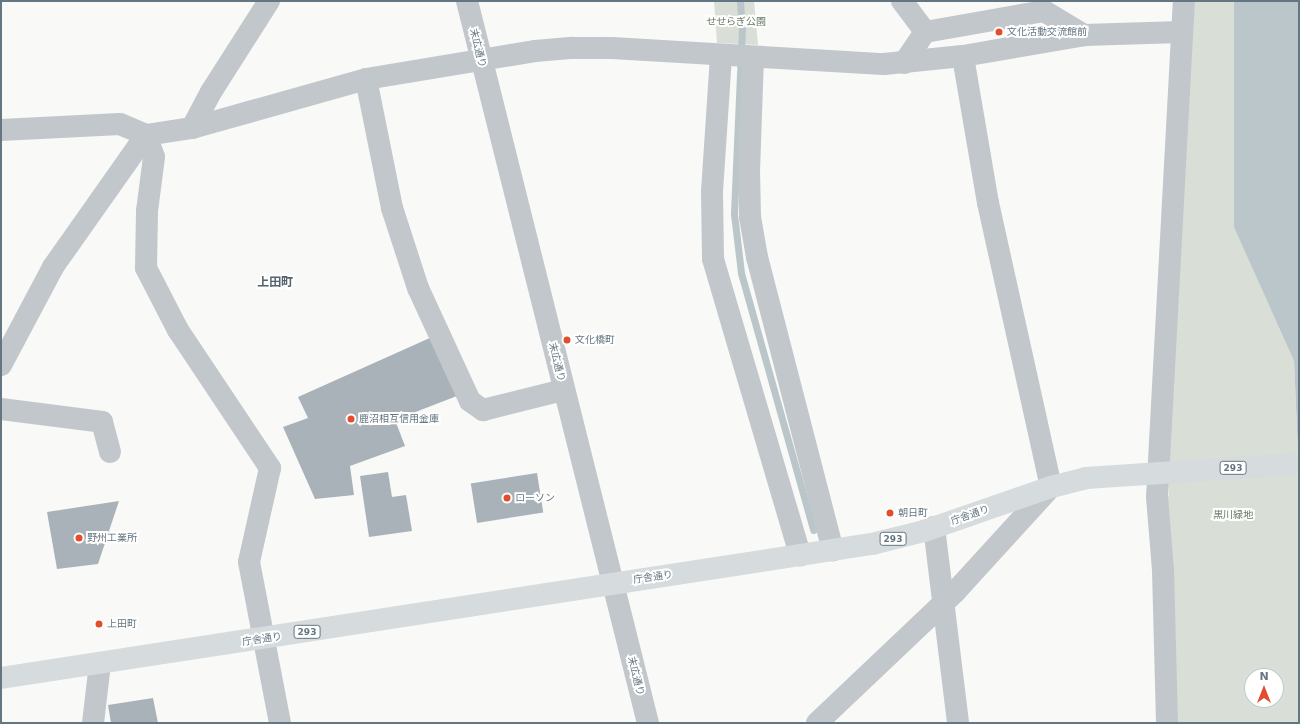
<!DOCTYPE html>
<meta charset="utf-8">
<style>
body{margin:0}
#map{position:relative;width:1300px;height:724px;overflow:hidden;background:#f9f9f7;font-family:"DejaVu Sans","Noto Sans JP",sans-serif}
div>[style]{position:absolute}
.green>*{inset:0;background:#d9ded6}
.water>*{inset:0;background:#bac6ca}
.stream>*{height:7px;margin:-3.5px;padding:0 3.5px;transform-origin:3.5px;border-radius:3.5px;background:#bac6ca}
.building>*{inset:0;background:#a9b2b8;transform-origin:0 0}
.minor>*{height:22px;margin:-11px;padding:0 11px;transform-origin:11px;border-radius:11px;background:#c2c7cb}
.highway>*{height:22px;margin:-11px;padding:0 11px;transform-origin:11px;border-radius:11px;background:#d6dbde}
.dots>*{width:11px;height:11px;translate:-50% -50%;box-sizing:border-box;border:2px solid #fff;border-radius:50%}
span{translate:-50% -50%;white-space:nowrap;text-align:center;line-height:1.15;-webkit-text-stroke:4px #fff;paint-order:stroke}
.shield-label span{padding:1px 3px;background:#fff;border:1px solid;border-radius:3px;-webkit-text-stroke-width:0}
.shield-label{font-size:9px;color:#647682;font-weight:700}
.park-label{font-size:10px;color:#687a63}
.poi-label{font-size:10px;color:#647682}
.left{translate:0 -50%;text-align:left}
.street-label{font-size:10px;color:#647682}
.quarter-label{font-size:12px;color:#56646d;font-weight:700}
.frame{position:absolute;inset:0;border:2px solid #647682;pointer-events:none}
.north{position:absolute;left:1244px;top:668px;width:40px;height:40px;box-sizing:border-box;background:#fff;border:1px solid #c1c8cd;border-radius:50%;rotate:0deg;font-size:11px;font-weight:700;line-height:16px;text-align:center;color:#647682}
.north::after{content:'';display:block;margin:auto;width:14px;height:18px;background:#e24d2d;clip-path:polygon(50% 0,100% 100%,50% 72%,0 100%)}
</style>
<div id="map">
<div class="green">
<i style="clip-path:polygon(714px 1px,754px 1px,758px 45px,717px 43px)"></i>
<i style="clip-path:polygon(evenodd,1191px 1px,1234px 1px,1234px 226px,1294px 361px,1299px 474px,1299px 723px,1176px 723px,1165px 499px,1169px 495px,1166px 447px,1191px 1px,1252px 676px,1276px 676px,1276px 700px,1252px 700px,1252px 676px)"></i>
</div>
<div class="water">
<i style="clip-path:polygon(1234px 1px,1299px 1px,1299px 474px,1294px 361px,1234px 227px)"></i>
</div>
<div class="stream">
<i style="left:740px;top:1px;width:28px;rotate:86deg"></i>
<i style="left:742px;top:29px;width:185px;rotate:92.5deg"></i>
<i style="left:734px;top:214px;width:59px;rotate:83.2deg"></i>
<i style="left:741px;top:273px;width:267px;rotate:74.3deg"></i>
</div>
<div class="building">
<i style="clip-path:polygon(432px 337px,462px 394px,395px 420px,405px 446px,350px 466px,354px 495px,315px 499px,283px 427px,308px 418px,298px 397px)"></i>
<i style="clip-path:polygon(388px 472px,392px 497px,406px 495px,412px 531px,369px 537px,360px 476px)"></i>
<i style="left:537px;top:473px;width:40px;height:67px;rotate:81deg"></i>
<i style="clip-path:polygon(119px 501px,98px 564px,57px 569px,47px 512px)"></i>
<i style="clip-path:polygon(153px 698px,158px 723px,111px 723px,108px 705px)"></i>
</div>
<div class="minor">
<i style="left:467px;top:1px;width:744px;rotate:75.93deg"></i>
<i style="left:902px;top:1px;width:39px;rotate:53deg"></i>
<i style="left:721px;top:56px;width:137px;rotate:93.8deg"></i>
<i style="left:712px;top:193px;width:66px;rotate:89.1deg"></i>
<i style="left:713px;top:259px;width:309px;rotate:73.6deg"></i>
<i style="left:753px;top:57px;width:112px;rotate:92deg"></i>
<i style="left:749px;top:169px;width:48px;rotate:88.8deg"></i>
<i style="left:750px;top:217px;width:41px;rotate:80.1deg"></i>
<i style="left:757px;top:257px;width:303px;rotate:75.5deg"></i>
<i style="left:904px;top:63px;width:37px;rotate:-56deg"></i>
<i style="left:925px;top:32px;width:121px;rotate:-10deg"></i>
<i style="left:1044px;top:11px;width:47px;rotate:31deg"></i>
<i style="left:366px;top:79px;width:132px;rotate:78.6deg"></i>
<i style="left:392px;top:208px;width:84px;rotate:72deg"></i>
<i style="left:418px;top:288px;width:124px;rotate:65.3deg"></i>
<i style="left:470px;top:401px;width:16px;rotate:35deg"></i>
<i style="left:483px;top:410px;width:82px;rotate:-14deg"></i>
<i style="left:192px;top:128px;width:41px;rotate:-62.2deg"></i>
<i style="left:211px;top:92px;width:108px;rotate:-57.5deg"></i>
<i style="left:1px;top:130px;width:119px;rotate:-2.9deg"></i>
<i style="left:120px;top:124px;width:28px;rotate:23deg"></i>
<i style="left:146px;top:135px;width:47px;rotate:-8.7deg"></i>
<i style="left:192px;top:128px;width:181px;rotate:-15.7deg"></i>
<i style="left:366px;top:79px;width:171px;rotate:-9.4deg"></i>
<i style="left:535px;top:51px;width:38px;rotate:-5deg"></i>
<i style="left:573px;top:48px;width:39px"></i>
<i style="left:612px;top:48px;width:272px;rotate:3.4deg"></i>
<i style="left:884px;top:64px;width:79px;rotate:-5.8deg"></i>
<i style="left:963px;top:56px;width:123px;rotate:-9.8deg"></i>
<i style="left:1084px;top:35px;width:97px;rotate:-1.8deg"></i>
<i style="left:146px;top:135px;width:23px;rotate:70deg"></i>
<i style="left:154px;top:157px;width:54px;rotate:97.4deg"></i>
<i style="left:147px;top:211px;width:57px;rotate:91deg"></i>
<i style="left:146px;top:268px;width:70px;rotate:62.7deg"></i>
<i style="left:178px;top:330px;width:166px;rotate:56.3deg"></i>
<i style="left:270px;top:468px;width:96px;rotate:102.6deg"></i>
<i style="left:249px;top:562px;width:164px;rotate:79.1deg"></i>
<i style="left:1px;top:365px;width:111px;rotate:-62deg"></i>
<i style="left:53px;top:267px;width:161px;rotate:-54.8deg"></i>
<i style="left:1px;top:409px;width:102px;rotate:7.3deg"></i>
<i style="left:102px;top:422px;width:31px;rotate:75deg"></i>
<i style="left:934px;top:527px;width:197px;rotate:83deg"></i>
<i style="left:93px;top:723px;width:60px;rotate:-83.3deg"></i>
<i style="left:817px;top:723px;width:190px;rotate:-43.5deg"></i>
<i style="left:955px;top:592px;width:142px;rotate:-47.6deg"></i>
<i style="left:1051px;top:487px;width:291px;rotate:-102.5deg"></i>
<i style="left:988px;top:203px;width:149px;rotate:-99.7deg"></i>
<i style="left:1167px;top:723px;width:153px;rotate:-91.5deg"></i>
<i style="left:1163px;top:570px;width:73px;rotate:-94.7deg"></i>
<i style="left:1157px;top:497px;width:497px;rotate:-86.9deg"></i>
</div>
<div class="highway">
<i style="left:1px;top:678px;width:881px;rotate:-8.75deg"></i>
<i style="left:872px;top:544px;width:54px;rotate:-14deg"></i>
<i style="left:924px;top:531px;width:134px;rotate:-19.1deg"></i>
<i style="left:1051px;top:487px;width:36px;rotate:-14deg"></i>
<i style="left:1086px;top:478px;width:213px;rotate:-3.8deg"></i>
</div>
<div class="dots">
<i style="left:999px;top:32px;background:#e24d2d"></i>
<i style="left:567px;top:340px;background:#e24d2d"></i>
<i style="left:351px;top:419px;background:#e24d2d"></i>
<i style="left:507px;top:498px;background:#e24d2d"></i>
<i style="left:890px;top:513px;background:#e24d2d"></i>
<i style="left:79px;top:538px;background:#e24d2d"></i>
<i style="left:99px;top:624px;background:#e24d2d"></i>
</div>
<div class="shield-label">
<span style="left:1233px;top:468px">293</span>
<span style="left:893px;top:539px">293</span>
<span style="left:307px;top:632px">293</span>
</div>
<div class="park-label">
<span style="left:736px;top:22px">せせらぎ公園</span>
<span style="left:1233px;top:515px">黒川緑地</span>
</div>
<div class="poi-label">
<span class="left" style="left:1007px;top:32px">文化活動交流館前</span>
<span class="left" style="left:575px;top:340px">文化橋町</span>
<span class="left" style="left:359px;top:419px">鹿沼相互信用金庫</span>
<span class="left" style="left:515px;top:498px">ローソン</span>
<span class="left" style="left:898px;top:513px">朝日町</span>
<span class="left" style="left:87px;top:538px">野州工業所</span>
<span class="left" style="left:107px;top:624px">上田町</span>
</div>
<div class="street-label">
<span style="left:478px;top:48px;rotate:76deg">末広通り</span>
<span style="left:557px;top:362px;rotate:76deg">末広通り</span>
<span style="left:970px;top:515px;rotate:-19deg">庁舎通り</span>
<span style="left:653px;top:577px;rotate:-8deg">庁舎通り</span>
<span style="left:262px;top:639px;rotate:-9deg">庁舎通り</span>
<span style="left:636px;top:676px;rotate:76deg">末広通り</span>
</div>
<div class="quarter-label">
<span style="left:275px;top:283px">上田町</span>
</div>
<div class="frame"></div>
<div class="north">N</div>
</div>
